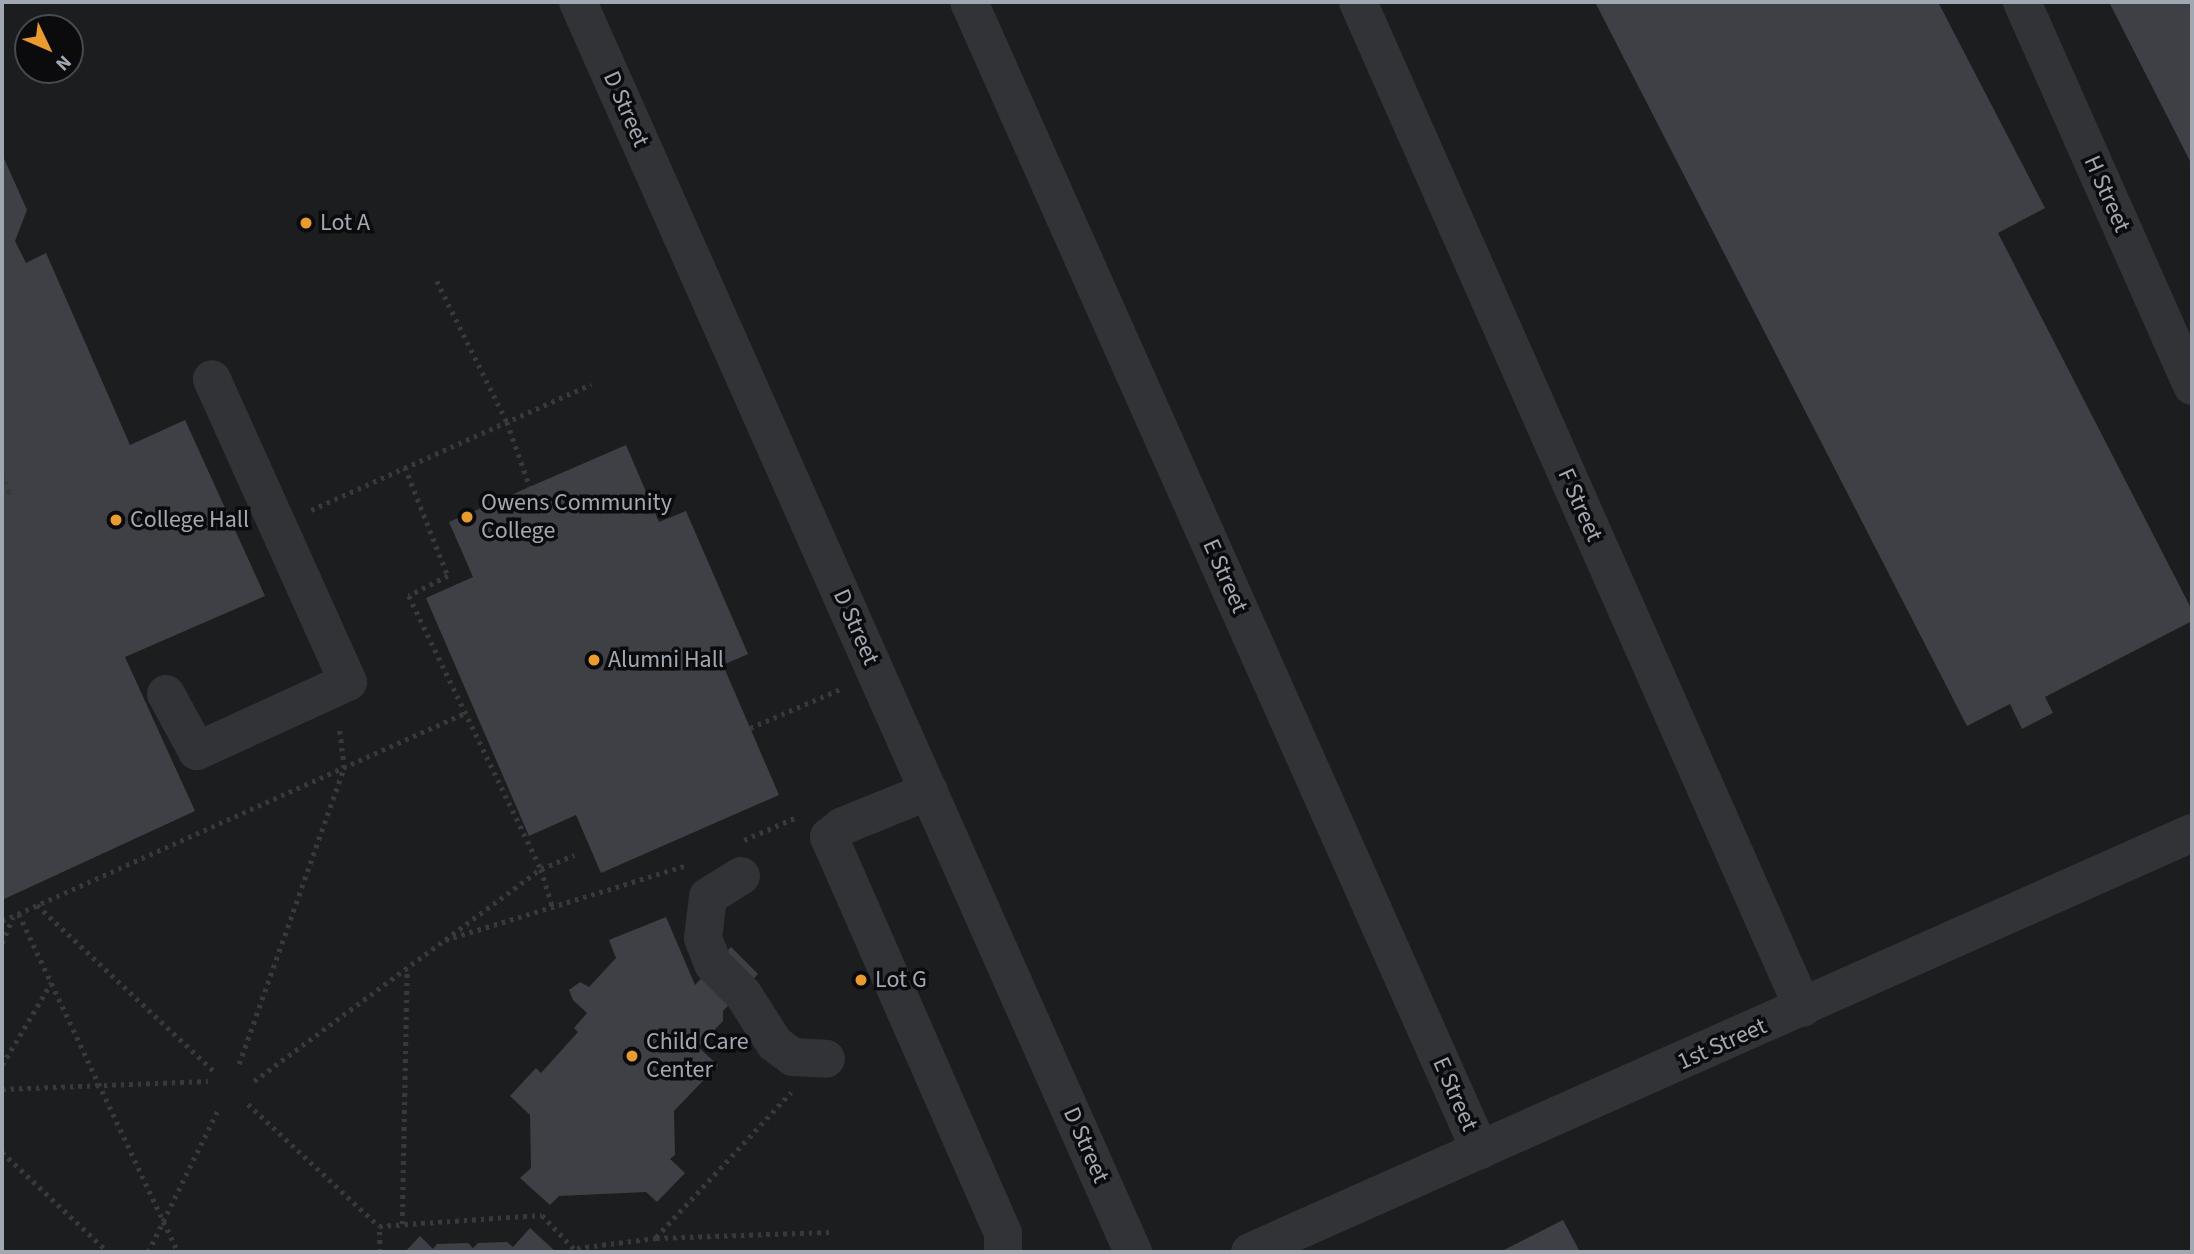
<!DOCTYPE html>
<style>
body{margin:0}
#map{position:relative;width:2194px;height:1254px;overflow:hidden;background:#101012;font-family:"Source Sans 3",sans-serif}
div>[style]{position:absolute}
.built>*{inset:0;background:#1c1d1f}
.building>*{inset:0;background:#3f4045}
.path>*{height:4.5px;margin-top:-2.25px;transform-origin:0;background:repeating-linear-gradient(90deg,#373a3d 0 3.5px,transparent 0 8.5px)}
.minor>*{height:38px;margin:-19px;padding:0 19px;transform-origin:19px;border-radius:19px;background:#313336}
.dots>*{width:19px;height:19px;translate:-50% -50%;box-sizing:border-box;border:4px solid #0b0b0d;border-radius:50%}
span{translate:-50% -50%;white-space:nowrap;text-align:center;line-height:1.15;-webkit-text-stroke:7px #0b0b0d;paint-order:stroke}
.street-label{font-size:24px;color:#a2a8b2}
.poi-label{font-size:24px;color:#a2a8b2}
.left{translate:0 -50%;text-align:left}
.frame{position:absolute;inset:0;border:4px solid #a2a8b2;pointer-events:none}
.north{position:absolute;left:14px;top:14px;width:70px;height:70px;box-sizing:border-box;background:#0b0b0d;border:2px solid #474a4f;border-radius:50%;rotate:134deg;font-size:19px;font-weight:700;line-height:28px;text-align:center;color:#a2a8b2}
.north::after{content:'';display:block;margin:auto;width:24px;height:32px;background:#ea9b30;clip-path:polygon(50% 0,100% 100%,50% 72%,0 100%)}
</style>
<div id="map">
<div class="built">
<i style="clip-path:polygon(evenodd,2px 2px,2192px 2px,2192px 1252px,2px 1252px,2px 2px,28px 28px,70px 28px,70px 70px,28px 70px,28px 28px)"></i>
</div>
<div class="building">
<i style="clip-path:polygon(1595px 2px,1938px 2px,2045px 208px,1998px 233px,2192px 610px,2192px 621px,2045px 697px,2053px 713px,2022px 729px,2010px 704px,1967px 726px)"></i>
<i style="clip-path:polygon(2109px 2px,2192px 2px,2192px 165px)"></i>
<i style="clip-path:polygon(2px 154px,27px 210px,15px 241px,26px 263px,46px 253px,130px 445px,185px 420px,265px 596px,125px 657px,195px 811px,2px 900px)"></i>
<i style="clip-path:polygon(626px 445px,659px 522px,686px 511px,748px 654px,723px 665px,779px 795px,601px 873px,576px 815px,529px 836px,426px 598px,473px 577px,449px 522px)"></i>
<i style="clip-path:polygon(666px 917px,695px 985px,731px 947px,758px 974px,723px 1011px,723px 1021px,698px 1047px,718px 1065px,674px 1111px,675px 1155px,670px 1159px,685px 1173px,657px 1202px,646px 1192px,559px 1196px,550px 1205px,520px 1178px,531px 1168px,530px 1115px,510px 1096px,536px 1068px,541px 1073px,578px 1032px,574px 1028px,587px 1013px,573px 1000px,569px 990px,580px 982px,589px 987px,616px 958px,609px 940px)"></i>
<i style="clip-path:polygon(1563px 1220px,1580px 1252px,1500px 1252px)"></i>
<i style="clip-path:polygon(530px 1228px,556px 1252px,405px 1252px,420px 1236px,433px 1249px,437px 1244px,468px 1243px,473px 1248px,478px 1243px,507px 1242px,513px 1247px)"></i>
</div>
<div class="path">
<i style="left:437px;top:281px;width:157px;rotate:63.6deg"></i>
<i style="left:507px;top:422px;width:69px;rotate:70.5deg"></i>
<i style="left:405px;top:467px;width:117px;rotate:68.5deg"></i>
<i style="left:448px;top:576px;width:44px;rotate:152.9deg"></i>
<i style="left:409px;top:596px;width:303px;rotate:64.2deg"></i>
<i style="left:541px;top:869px;width:39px;rotate:73deg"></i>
<i style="left:2px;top:473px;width:21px;rotate:67deg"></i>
<i style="left:10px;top:492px;width:9px;rotate:153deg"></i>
<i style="left:311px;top:510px;width:307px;rotate:-24.2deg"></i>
<i style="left:750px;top:728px;width:101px;rotate:-23.3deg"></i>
<i style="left:744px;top:840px;width:58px;rotate:-23.5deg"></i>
<i style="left:37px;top:905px;width:243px;rotate:43.2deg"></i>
<i style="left:19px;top:914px;width:374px;rotate:64.8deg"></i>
<i style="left:2px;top:921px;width:510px;rotate:-24.2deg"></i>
<i style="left:445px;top:940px;width:254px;rotate:-17.2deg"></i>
<i style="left:2px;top:943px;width:28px;rotate:-67deg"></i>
<i style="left:239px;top:1064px;width:314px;rotate:-70.5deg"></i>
<i style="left:344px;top:768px;width:42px;rotate:-96.8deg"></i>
<i style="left:2px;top:1065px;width:96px;rotate:-59.1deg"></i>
<i style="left:254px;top:1081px;width:357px;rotate:-36.5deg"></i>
<i style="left:541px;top:869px;width:36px;rotate:-23deg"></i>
<i style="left:2px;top:1089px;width:206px;rotate:-2.2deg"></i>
<i style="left:248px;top:1104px;width:179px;rotate:43deg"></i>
<i style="left:2px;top:1152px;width:146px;rotate:43.3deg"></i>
<i style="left:402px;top:1224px;width:255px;rotate:-88.9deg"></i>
<i style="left:656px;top:1237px;width:198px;rotate:-47deg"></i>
<i style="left:577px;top:1248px;width:80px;rotate:-7.2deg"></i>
<i style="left:656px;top:1238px;width:174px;rotate:-2deg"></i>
<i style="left:148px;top:1252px;width:161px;rotate:-63.8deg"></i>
<i style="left:380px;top:1252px;width:26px;rotate:-92deg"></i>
<i style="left:379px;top:1226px;width:163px;rotate:-3.9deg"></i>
<i style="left:542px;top:1215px;width:51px;rotate:46.6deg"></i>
</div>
<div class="minor">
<i style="left:578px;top:2px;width:1368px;rotate:66.06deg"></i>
<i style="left:969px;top:2px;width:1257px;rotate:66.01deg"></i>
<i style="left:1358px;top:2px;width:1100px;rotate:66.14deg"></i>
<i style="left:2022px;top:2px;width:420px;rotate:66.1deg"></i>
<i style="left:166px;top:694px;width:65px;rotate:61.5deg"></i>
<i style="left:197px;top:751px;width:166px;rotate:-24.6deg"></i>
<i style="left:348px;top:682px;width:332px;rotate:-114.2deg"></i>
<i style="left:929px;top:791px;width:93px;rotate:157.9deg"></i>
<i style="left:843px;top:826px;width:18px;rotate:142deg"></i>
<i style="left:829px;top:837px;width:433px;rotate:66.3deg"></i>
<i style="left:1003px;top:1233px;width:19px;rotate:90deg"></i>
<i style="left:741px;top:876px;width:39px;rotate:148deg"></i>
<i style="left:708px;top:897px;width:41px;rotate:97deg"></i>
<i style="left:703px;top:938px;width:28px;rotate:69deg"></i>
<i style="left:713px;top:964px;width:42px;rotate:45deg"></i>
<i style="left:743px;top:994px;width:59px;rotate:57.4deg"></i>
<i style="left:775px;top:1044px;width:22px;rotate:36deg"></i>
<i style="left:793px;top:1057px;width:33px;rotate:3deg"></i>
<i style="left:1250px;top:1252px;width:1031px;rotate:-23.98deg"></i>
</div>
<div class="dots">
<i style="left:306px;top:223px;background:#ea9b30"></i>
<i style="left:467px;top:517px;background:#ea9b30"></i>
<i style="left:116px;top:520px;background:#ea9b30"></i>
<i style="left:594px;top:660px;background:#ea9b30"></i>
<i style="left:861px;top:980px;background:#ea9b30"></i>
<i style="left:632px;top:1056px;background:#ea9b30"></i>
</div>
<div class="street-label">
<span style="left:626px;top:109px;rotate:66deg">D Street</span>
<span style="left:2107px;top:194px;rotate:66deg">H Street</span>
<span style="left:1580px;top:505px;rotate:66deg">F Street</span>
<span style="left:1225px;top:576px;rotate:66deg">E Street</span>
<span style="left:856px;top:627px;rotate:66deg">D Street</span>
<span style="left:1722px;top:1044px;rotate:-24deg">1st Street</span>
<span style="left:1455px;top:1094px;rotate:66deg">E Street</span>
<span style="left:1086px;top:1145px;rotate:66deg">D Street</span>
</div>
<div class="poi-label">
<span class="left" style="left:320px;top:223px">Lot A</span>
<span class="left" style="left:481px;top:517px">Owens Community<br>College</span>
<span class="left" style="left:130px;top:520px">College Hall</span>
<span class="left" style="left:608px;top:660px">Alumni Hall</span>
<span class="left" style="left:875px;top:980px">Lot G</span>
<span class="left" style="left:646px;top:1056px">Child Care<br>Center</span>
</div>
<div class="frame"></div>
<div class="north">N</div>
</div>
